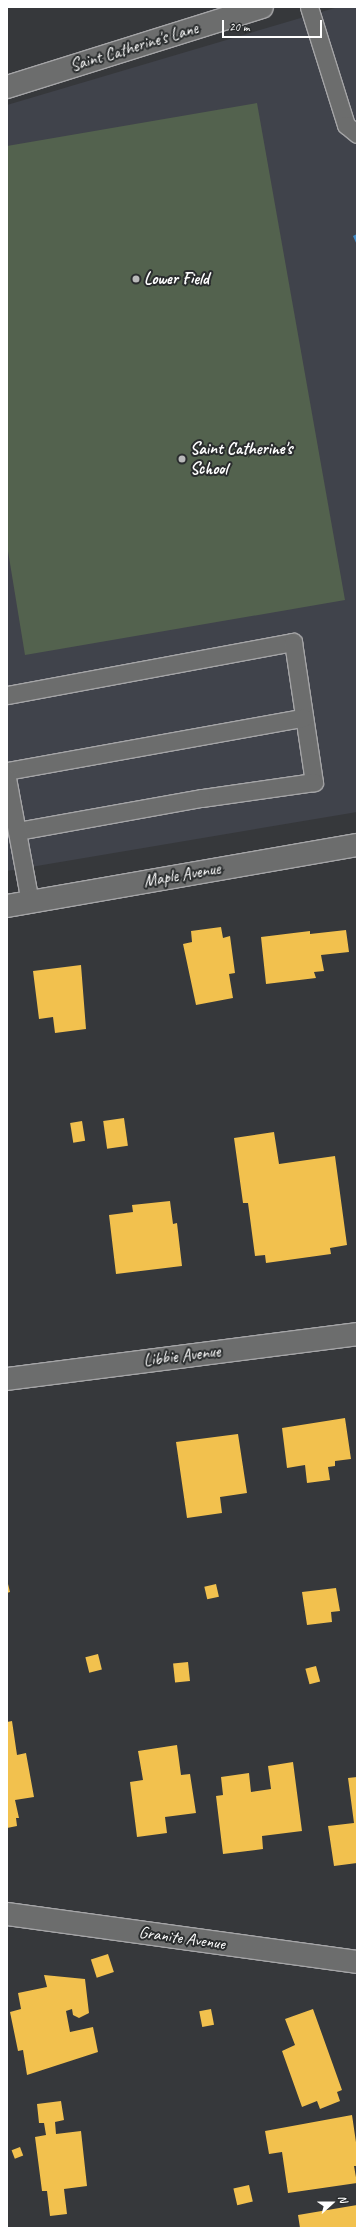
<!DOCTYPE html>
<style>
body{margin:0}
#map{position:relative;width:364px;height:2235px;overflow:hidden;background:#36383b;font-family:Caveat,sans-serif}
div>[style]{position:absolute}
.built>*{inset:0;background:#40434b}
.green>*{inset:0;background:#53624e}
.homes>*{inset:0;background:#f2c14e;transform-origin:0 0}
.schools>*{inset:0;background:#3f88c5}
.roads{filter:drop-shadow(1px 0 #a5a5a7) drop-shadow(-1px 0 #a5a5a7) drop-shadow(0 1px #a5a5a7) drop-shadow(0 -1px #a5a5a7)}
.service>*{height:17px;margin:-8.5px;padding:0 8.5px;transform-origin:8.5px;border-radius:8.5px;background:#6c6d6d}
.minor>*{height:22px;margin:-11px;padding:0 11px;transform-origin:11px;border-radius:11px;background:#6c6d6d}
.secondary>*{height:22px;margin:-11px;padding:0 11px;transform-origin:11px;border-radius:11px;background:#6c6d6d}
.dots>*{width:11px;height:11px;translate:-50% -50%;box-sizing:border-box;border:2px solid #2a2d2e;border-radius:50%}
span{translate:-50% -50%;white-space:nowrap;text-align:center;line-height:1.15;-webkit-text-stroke:4px #2a2d2e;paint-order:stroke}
.street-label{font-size:17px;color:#fff}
.poi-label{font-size:17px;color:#fff;font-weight:700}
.left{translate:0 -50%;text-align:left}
.frame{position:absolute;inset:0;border:8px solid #fff;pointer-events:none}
.north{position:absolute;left:312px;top:2183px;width:40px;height:40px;-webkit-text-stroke:3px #2a2d2e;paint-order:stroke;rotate:69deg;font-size:11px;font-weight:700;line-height:16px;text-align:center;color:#fff}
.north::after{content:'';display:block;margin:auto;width:14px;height:18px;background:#fff;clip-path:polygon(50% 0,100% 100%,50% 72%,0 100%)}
.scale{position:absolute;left:222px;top:20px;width:100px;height:18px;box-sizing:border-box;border:2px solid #fff;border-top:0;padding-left:5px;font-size:12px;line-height:14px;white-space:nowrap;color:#fff;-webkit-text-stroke:3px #2a2d2e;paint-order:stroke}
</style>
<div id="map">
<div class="built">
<i style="clip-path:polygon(338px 7px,357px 7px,357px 812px,7px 871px,7px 105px)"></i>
</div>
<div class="green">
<i style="clip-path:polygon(257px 103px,345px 600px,25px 655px,7px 545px,7px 146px)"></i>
</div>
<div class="homes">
<i style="clip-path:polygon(221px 927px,223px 938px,230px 936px,235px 973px,229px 974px,233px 998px,196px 1005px,183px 944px,192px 942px,191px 931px)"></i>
<i style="clip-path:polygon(346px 930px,349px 952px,321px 955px,324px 971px,314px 972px,316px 978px,266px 984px,261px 937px,310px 931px,310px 934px)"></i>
<i style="clip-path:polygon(81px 965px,86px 1029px,55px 1033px,53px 1017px,39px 1019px,33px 971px)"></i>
<i style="left:124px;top:1118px;width:28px;height:21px;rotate:82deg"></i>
<i style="left:82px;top:1121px;width:20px;height:12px;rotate:81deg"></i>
<i style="clip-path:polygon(274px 1132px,279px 1164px,335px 1156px,347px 1245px,330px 1248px,331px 1254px,266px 1263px,265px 1255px,255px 1256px,248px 1203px,243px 1203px,234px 1138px)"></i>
<i style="clip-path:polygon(170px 1201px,173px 1224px,177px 1223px,182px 1266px,116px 1274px,109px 1215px,133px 1212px,132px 1205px)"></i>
<i style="clip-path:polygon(345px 1418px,351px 1459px,335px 1461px,335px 1466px,328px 1467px,330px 1480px,307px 1483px,305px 1465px,287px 1468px,282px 1428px)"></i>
<i style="clip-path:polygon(238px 1434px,247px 1493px,220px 1497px,222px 1513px,187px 1518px,176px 1442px)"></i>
<i style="clip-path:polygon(7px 1580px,10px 1592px,7px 1593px)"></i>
<i style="left:216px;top:1584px;width:13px;height:12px;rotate:77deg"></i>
<i style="clip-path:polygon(336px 1588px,340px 1611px,331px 1612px,332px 1622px,307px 1625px,302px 1592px)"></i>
<i style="left:98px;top:1654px;width:16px;height:13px;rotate:76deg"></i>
<i style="left:188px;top:1662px;width:19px;height:15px;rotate:84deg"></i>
<i style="left:316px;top:1666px;width:16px;height:11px;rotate:75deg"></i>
<i style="clip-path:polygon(12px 1721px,17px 1755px,26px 1753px,34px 1797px,15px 1800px,19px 1818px,16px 1818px,17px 1826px,7px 1828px,7px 1722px)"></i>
<i style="clip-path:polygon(177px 1745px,181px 1775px,190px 1774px,196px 1813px,165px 1817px,167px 1833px,137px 1837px,130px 1782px,143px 1780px,138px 1751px)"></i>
<i style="clip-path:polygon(293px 1762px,302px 1831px,262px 1836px,263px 1849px,223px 1854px,216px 1796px,223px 1795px,221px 1777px,249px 1773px,251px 1792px,271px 1789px,268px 1766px)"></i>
<i style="clip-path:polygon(357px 1777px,357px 1863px,334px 1866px,328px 1826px,354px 1823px,348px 1778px)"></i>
<i style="left:108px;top:1954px;width:19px;height:18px;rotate:72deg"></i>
<i style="clip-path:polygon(44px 1975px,85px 1979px,89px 2013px,79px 2018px,73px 2015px,72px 2009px,66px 2011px,70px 2032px,93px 2027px,98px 2052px,27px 2075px,23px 2050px,18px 2051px,10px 2012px,21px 2009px,18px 1993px,47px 1987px)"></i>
<i style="left:211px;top:2009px;width:16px;height:12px;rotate:79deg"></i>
<i style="clip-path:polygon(313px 2009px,342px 2090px,337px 2092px,340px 2101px,320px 2109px,317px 2101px,302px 2107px,282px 2051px,295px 2045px,285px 2019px)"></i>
<i style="clip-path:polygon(61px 2101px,64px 2120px,55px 2122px,56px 2134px,81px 2131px,87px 2186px,64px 2189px,67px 2214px,50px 2216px,47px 2191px,42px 2191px,35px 2137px,46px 2135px,44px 2123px,39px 2123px,37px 2104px)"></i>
<i style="clip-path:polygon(352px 2115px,357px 2149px,357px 2166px,354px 2166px,357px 2183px,288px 2193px,282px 2152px,269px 2154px,265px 2131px)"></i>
<i style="left:20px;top:2147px;width:9px;height:9px;rotate:69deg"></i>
<i style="left:249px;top:2185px;width:17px;height:16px;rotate:77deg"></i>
<i style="clip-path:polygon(357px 2205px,357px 2228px,300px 2228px,298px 2215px)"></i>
</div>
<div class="schools">
<i style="clip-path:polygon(357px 234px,357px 245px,353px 236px)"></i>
</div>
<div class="roads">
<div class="service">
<i style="left:309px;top:7px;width:124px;rotate:72.6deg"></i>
<i style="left:346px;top:125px;width:14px;rotate:39deg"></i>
<i style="left:7px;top:695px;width:291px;rotate:-10.5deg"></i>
<i style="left:293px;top:642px;width:142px;rotate:81.5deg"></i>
<i style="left:314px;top:782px;width:114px;rotate:171.9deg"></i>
<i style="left:201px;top:798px;width:187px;rotate:169.8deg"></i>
<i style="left:7px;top:771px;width:301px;rotate:-10.2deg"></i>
<i style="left:7px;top:778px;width:126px;rotate:79.5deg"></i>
</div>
<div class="minor">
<i style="left:7px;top:87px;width:267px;rotate:-17.4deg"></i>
<i style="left:7px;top:906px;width:355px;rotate:-9.9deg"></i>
<i style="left:7px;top:1914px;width:353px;rotate:7.8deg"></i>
</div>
<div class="secondary">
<i style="left:7px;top:1379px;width:353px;rotate:-7.3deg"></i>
</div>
</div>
<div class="dots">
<i style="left:136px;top:279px;background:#b9b9ba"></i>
<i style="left:182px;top:459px;background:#b9b9ba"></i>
</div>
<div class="street-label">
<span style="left:134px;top:47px;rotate:-17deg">Saint Catherine's Lane</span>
<span style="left:182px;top:875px;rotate:-10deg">Maple Avenue</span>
<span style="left:182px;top:1356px;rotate:-7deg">Libbie Avenue</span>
<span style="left:182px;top:1938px;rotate:8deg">Granite Avenue</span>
</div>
<div class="poi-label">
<span class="left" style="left:144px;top:279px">Lower Field</span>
<span class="left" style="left:190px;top:459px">Saint Catherine's<br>School</span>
</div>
<div class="frame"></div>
<div class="north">N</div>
<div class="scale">20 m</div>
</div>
